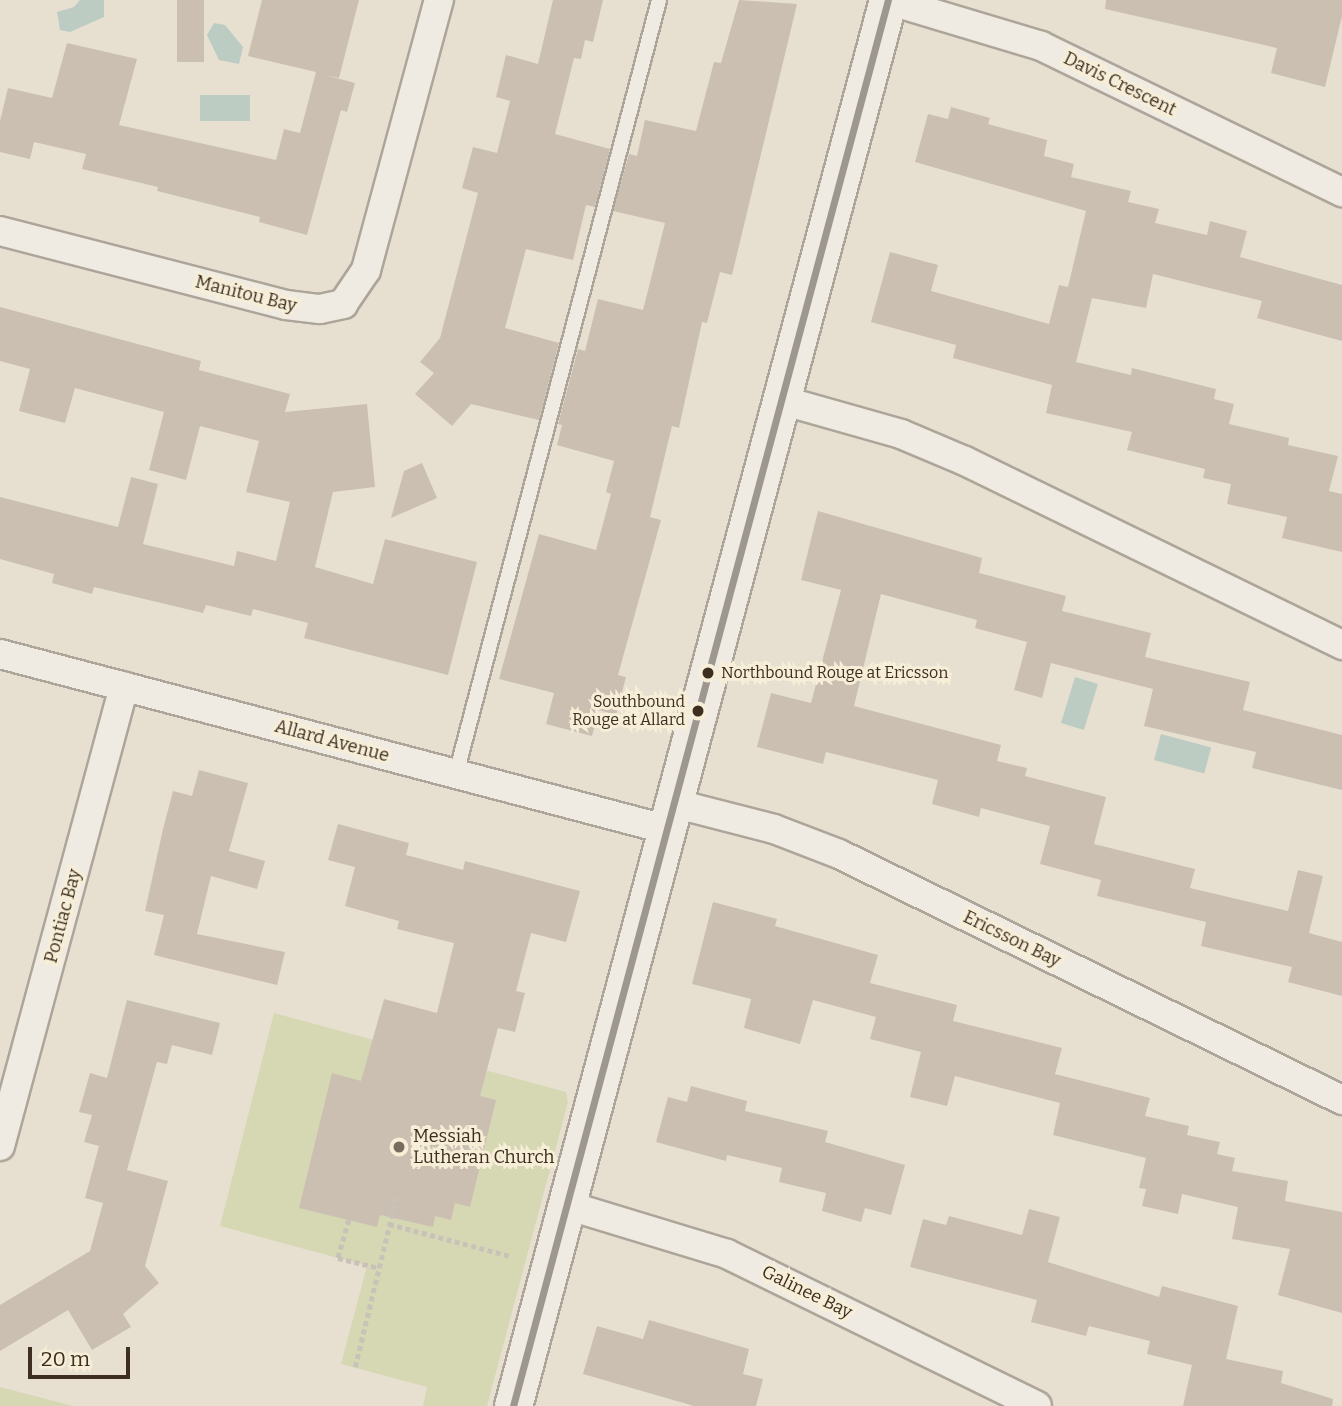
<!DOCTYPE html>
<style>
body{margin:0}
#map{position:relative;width:1342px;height:1406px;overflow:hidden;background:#e7e0d1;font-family:Bitter,serif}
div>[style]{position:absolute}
.green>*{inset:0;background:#d6d7b3}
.water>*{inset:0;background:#bcccc2;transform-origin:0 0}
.building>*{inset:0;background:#cbbfb2;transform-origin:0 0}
.path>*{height:4.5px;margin-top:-2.25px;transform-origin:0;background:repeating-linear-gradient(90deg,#c8c2b9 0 5px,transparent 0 8.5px)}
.roads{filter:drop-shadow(2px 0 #ada599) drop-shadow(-2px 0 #ada599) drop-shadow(0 2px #ada599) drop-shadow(0 -2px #ada599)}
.service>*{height:14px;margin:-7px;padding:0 7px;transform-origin:7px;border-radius:7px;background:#efebe3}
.minor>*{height:28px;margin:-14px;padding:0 14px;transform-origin:14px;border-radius:14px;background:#efebe3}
.tertiary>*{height:37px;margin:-18.5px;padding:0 18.5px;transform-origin:18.5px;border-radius:18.5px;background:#efebe3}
.bus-1>*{height:7px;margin:-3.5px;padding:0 3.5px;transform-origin:3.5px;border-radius:3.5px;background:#9e9690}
.dots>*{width:19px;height:19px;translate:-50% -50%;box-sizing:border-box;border:4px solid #f7eed8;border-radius:50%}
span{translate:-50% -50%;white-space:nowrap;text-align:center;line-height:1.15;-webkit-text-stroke:6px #f7eed8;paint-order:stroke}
.bus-label{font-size:16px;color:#3d2e20}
.left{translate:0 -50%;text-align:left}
.right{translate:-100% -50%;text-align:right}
.street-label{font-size:18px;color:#3d2e20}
.poi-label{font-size:18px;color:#3d2e20}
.scale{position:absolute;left:28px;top:1347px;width:102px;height:32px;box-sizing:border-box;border:4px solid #3d2e20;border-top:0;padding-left:9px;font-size:21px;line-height:24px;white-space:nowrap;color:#3d2e20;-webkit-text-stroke:5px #f7eed8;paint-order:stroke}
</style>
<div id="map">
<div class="green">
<i style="clip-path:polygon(274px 1013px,566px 1092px,568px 1102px,487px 1406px,423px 1406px,427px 1387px,341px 1364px,367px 1266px,220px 1226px)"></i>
<i style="clip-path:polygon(0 1387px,73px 1406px,0 1406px)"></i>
</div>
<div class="water">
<i style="clip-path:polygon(80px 0,104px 0,104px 17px,70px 32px,60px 30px,57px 12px,74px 7px)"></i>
<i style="clip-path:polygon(214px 23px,225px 25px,243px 47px,239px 64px,219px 60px,207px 35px)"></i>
<i style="left:200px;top:95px;width:50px;height:26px"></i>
<i style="left:1075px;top:677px;width:24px;height:48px;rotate:17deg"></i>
<i style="left:1161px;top:734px;width:52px;height:27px;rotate:15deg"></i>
</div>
<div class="building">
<i style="left:177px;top:0;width:27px;height:62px"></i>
<i style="clip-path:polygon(262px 0,359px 0,339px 78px,325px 75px,355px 83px,347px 112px,341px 110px,307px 235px,259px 222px,260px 217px,157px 191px,158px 187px,82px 169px,86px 154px,34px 142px,30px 159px,0 152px,0 121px,8px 88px,52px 98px,67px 43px,137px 59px,119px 125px,276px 160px,284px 129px,300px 133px,316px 72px,248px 56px)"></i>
<i style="clip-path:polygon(553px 0,603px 0,593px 42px,585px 40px,581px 59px,574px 58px,555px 134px,610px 149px,595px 207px,586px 205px,573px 260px,526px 249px,505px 328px,559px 343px,539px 420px,471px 404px,452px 426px,415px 394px,434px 373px,420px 362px,440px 338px,478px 193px,462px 188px,473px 147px,497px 153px,510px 101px,496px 97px,506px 55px,538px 64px)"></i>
<i style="clip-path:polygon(739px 0,797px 4px,732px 275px,720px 272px,707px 323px,702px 322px,679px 428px,672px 426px,650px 517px,661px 520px,618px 675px,626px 677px,616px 715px,599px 710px,592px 736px,546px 724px,554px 693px,499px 679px,539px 534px,596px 550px,611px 494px,606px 492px,614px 461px,557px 445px,562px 425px,558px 424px,578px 349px,585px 351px,598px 299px,643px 310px,665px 223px,613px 211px,629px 154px,637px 156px,645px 120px,696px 131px,714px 62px,721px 63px)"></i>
<i style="clip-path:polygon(1106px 0,1342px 0,1342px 16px,1325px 87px,1271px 73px,1277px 48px,1105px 9px)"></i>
<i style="clip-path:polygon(951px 107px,990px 118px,988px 124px,1047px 140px,1044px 156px,1074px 164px,1071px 177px,1131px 191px,1128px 202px,1159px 209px,1155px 223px,1207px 235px,1210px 221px,1247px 231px,1240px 257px,1342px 285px,1342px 341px,1257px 318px,1262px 301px,1153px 274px,1146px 308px,1092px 298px,1076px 362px,1131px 375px,1132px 368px,1216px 389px,1214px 399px,1234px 404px,1229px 424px,1289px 438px,1288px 445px,1338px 456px,1329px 491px,1342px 494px,1342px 552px,1282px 538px,1287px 517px,1227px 504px,1231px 484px,1203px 478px,1205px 469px,1127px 450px,1132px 432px,1046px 413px,1052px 385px,953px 358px,956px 345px,871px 322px,890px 252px,938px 265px,931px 291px,1049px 324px,1059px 285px,1068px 287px,1086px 211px,915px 162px,928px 114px,948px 119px)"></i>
<i style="clip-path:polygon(0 307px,201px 361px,199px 370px,290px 394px,285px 412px,367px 404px,375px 487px,333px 492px,315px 567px,373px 584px,385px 539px,477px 562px,448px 675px,304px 638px,308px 623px,253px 609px,251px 616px,206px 605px,203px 613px,94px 587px,92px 594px,52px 583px,54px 574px,0 559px,0 497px,118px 527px,131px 477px,158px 484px,143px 544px,234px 566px,237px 551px,276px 561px,290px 502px,246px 492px,259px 441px,200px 426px,186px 480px,149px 470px,164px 412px,75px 388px,65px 423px,19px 411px,30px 369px,0 361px)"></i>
<i style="clip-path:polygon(422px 463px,437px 498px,391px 518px,404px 471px)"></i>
<i style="clip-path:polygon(818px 511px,982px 558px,979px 573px,1066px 596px,1062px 611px,1151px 633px,1145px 657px,1250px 682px,1243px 710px,1342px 735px,1342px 790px,1252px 768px,1256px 752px,1144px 726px,1153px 689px,1051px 663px,1042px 698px,1014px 690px,1027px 642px,975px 628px,977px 620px,881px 594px,854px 706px,1001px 745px,997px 761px,1027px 768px,1025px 776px,1106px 797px,1094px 844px,1195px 869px,1190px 888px,1288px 911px,1298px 870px,1323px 876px,1309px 933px,1342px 942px,1342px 996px,1288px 982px,1292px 967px,1201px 946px,1206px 922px,1097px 896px,1101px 880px,1040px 864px,1050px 826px,981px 808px,979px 817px,932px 804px,938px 780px,826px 752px,823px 764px,757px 747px,771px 693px,811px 703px,841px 590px,801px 580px)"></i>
<i style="clip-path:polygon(199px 770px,248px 783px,229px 851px,265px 861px,257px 889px,211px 876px,197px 934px,285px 952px,277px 985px,154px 955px,164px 915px,145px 911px,163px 829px,173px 791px,192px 796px)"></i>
<i style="clip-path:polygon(338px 824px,409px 843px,406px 855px,463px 870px,465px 861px,580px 891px,566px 942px,531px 933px,516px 991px,525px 993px,515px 1032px,498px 1028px,480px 1096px,496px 1100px,470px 1207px,455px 1203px,451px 1220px,435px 1216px,433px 1227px,380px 1215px,377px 1227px,299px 1208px,332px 1073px,361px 1081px,384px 999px,437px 1013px,454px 943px,397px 929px,399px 921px,345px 906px,355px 867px,328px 860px)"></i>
<i style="clip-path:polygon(713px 902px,777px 919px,775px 926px,878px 955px,870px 983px,957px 1005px,953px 1021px,1062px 1048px,1055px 1074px,1150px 1098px,1145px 1116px,1189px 1126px,1187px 1135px,1220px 1142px,1217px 1154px,1235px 1158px,1232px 1171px,1288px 1181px,1285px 1201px,1342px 1212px,1342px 1313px,1278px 1295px,1290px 1249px,1232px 1239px,1238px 1207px,1182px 1194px,1178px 1214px,1142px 1206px,1146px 1189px,1139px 1188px,1146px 1158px,1053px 1135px,1060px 1103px,955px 1076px,947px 1106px,910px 1097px,921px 1052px,870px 1039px,876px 1017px,813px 1000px,800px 1044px,744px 1028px,751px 999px,692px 984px)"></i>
<i style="clip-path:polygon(127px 1000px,220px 1023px,212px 1055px,172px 1045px,167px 1064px,157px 1062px,127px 1170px,168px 1181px,145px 1266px,159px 1283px,123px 1314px,131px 1327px,92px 1350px,68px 1310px,0 1351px,0 1305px,90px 1251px,103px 1203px,85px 1198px,99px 1146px,84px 1142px,92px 1115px,79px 1112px,90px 1073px,107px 1078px)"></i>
<i style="clip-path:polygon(691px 1086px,747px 1101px,745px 1111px,828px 1131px,825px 1142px,905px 1165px,891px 1215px,865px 1208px,861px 1222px,822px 1211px,826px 1193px,779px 1182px,782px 1168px,727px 1155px,726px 1161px,656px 1142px,668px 1097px,687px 1102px)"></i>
<i style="clip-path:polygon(1029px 1209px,1060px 1217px,1048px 1262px,1159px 1297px,1162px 1286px,1238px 1306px,1226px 1359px,1283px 1371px,1281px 1383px,1333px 1399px,1332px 1406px,1183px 1406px,1192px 1365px,1147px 1354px,1150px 1341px,1089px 1326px,1086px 1336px,1031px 1322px,1037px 1300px,910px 1267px,923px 1219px,946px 1225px,949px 1216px,1022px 1235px)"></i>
<i style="clip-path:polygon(649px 1320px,749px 1349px,743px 1374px,763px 1379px,756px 1406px,694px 1406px,583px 1374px,597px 1326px,643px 1339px)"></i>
</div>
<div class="path">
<i style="left:349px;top:1220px;width:40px;rotate:106deg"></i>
<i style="left:338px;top:1258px;width:42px;rotate:13.7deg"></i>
<i style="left:389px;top:1224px;width:125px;rotate:14.8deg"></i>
<i style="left:355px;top:1367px;width:175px;rotate:-76.4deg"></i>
</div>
<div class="roads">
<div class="service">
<i style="left:456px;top:774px;width:800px;rotate:-75.3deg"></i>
</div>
<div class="minor">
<i style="left:888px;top:0;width:160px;rotate:16.7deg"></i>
<i style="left:1041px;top:46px;width:335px;rotate:25.9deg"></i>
<i style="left:0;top:231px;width:295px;rotate:14.5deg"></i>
<i style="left:286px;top:305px;width:34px;rotate:7deg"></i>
<i style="left:320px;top:309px;width:24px;rotate:-12deg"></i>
<i style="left:343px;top:304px;width:41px;rotate:-55.9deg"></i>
<i style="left:366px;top:270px;width:280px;rotate:-74.9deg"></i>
<i style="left:781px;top:400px;width:125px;rotate:15.8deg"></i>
<i style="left:901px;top:434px;width:69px;rotate:22.9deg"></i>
<i style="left:965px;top:461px;width:420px;rotate:26deg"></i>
<i style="left:0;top:654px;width:688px;rotate:14.74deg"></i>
<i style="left:673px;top:803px;width:104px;rotate:14.4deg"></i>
<i style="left:774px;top:829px;width:70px;rotate:21deg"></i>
<i style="left:839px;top:854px;width:560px;rotate:26.06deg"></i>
<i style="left:0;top:1146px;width:476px;rotate:-74.9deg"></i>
<i style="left:566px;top:1205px;width:168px;rotate:16.9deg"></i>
<i style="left:727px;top:1254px;width:345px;rotate:26.1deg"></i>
</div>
<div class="tertiary">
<i style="left:513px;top:1406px;width:1455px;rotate:-75.07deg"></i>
</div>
</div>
<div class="bus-1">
<i style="left:513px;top:1406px;width:1455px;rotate:-75.07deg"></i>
</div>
<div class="dots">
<i style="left:708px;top:673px;background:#3d2e20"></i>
<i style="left:698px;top:711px;background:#3d2e20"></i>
<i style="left:399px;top:1147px;background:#786c5e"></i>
</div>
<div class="bus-label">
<span class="left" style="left:721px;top:673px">Northbound Rouge at Ericsson</span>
<span class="right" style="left:685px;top:711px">Southbound<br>Rouge at Allard</span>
</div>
<div class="street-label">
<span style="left:1120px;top:84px;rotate:26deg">Davis Crescent</span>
<span style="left:246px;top:294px;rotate:14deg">Manitou Bay</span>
<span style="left:332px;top:741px;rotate:15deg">Allard Avenue</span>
<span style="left:63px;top:916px;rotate:-75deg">Pontiac Bay</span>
<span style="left:1012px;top:939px;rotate:26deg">Ericsson Bay</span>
<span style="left:807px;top:1292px;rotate:26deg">Galinee Bay</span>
</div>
<div class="poi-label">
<span class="left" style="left:413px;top:1147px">Messiah<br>Lutheran Church</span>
</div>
<div class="scale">20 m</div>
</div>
